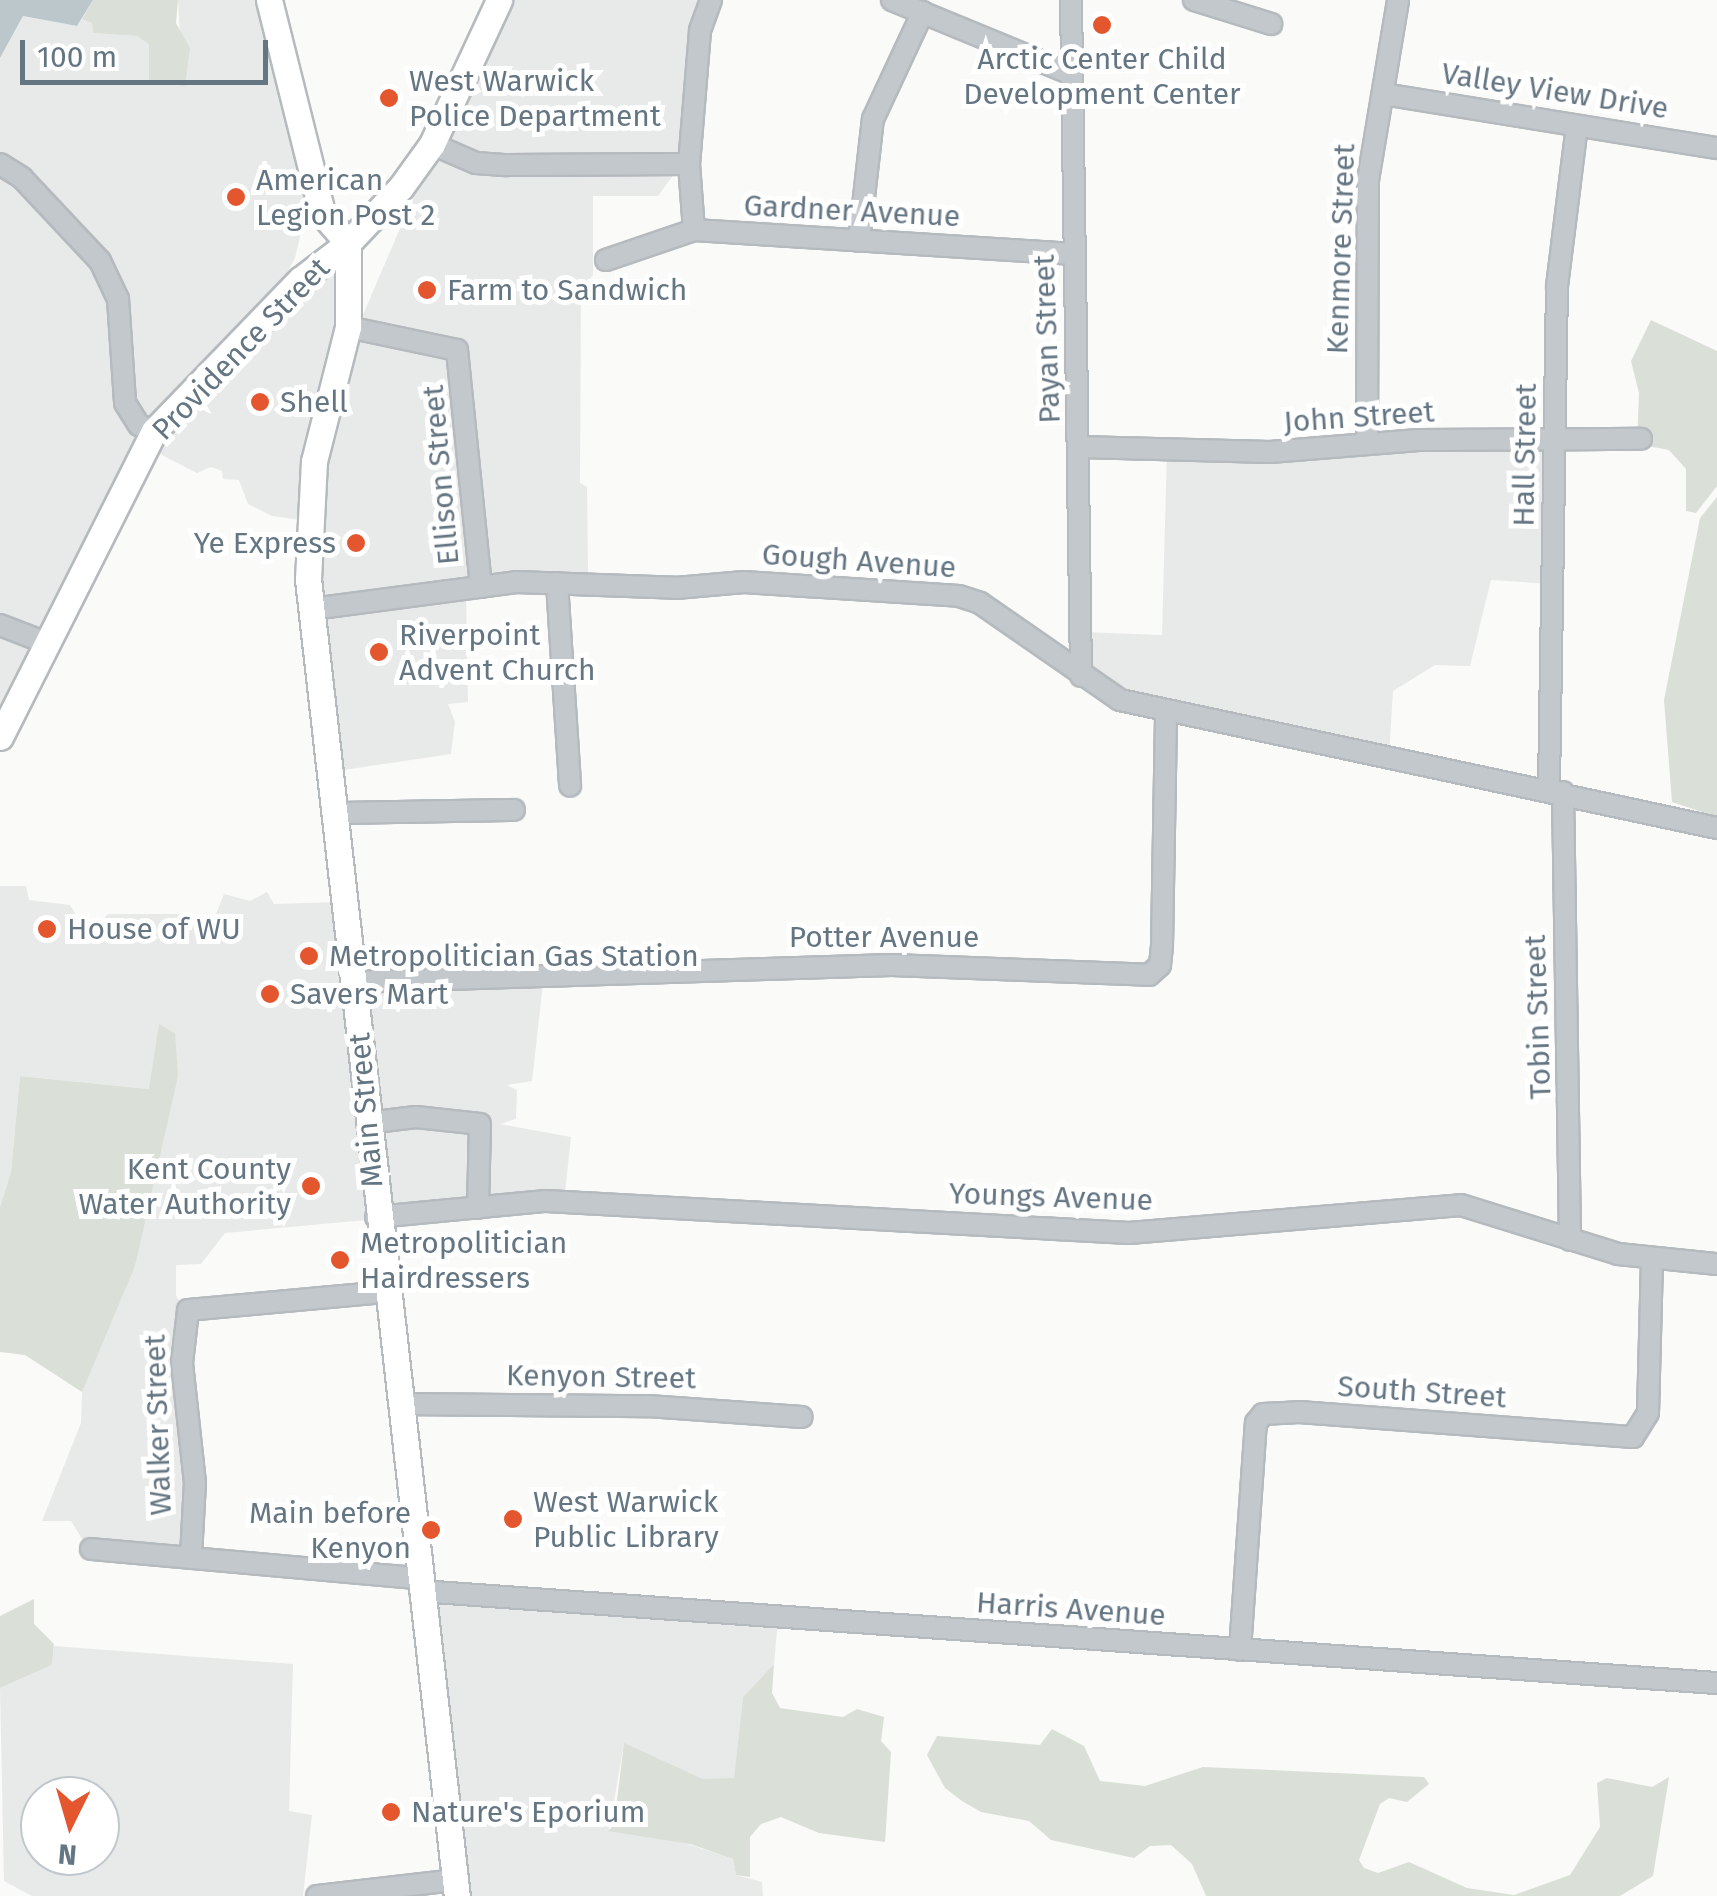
<!DOCTYPE html>
<style>
body{margin:0}
#map{position:relative;width:1717px;height:1896px;overflow:hidden;background:#fafaf8;font-family:"Fira Sans",sans-serif}
div>[style]{position:absolute}
.built>*{inset:0;background:#e8e9e9}
.green>*{inset:0;background:#dadfd7}
.water>*{inset:0;background:#bbc7cb}
.roads{filter:drop-shadow(2px 0 #b5babe) drop-shadow(-2px 0 #b5babe) drop-shadow(0 2px #b5babe) drop-shadow(0 -2px #b5babe)}
.minor>*{height:20px;margin:-10px;padding:0 10px;transform-origin:10px;border-radius:10px;background:#c3c8cc}
.major>*{height:25px;margin:-12.5px;padding:0 12.5px;transform-origin:12.5px;border-radius:12.5px;background:#fff}
.dots>*{width:28px;height:28px;translate:-50% -50%;box-sizing:border-box;border:5px solid #fff;border-radius:50%}
span{translate:-50% -50%;white-space:nowrap;text-align:center;line-height:1.15;-webkit-text-stroke:10px #fff;paint-order:stroke}
.poi-label{font-size:30px;color:#657683}
.left{translate:0 -50%;text-align:left}
.right{translate:-100% -50%;text-align:right}
.street-label{font-size:30px;color:#657683}
.north{position:absolute;left:20px;top:1776px;width:100px;height:100px;box-sizing:border-box;background:#fff;border:2px solid #c1c8cd;border-radius:50%;rotate:185deg;font-size:28px;font-weight:700;line-height:40px;text-align:center;color:#657683}
.north::after{content:'';display:block;margin:auto;width:35px;height:45px;background:#e4572e;clip-path:polygon(50% 0,100% 100%,50% 72%,0 100%)}
.scale{position:absolute;left:20px;top:40px;width:248px;height:45px;box-sizing:border-box;border:5px solid #657683;border-top:0;padding-left:12px;font-size:30px;line-height:35px;white-space:nowrap;color:#657683;-webkit-text-stroke:8px #fff;paint-order:stroke}
</style>
<div id="map">
<div class="built">
<i style="clip-path:polygon(178px 0,268px 0,311px 190px,295px 258px,280px 285px,332px 254px,359px 324px,498px 0,710px 0,677px 170px,658px 196px,593px 196px,593px 275px,581px 289px,580px 483px,587px 487px,588px 574px,466px 593px,468px 702px,448px 704px,455px 722px,451px 754px,330px 772px,307px 521px,272px 516px,248px 504px,239px 480px,223px 479px,222px 471px,211px 467px,197px 473px,152px 450px,0 738px,0 58px,23px 16px,77px 26px,82px 19px,92px 23px,93px 33px,137px 36px,150px 44px,180px 37px)"></i>
<i style="clip-path:polygon(1547px 435px,1550px 584px,1491px 580px,1470px 666px,1435px 665px,1393px 691px,1389px 756px,1166px 714px,1080px 672px,1082px 632px,1162px 635px,1167px 451px)"></i>
<i style="clip-path:polygon(0 886px,26px 886px,29px 900px,70px 905px,83px 926px,94px 928px,108px 914px,216px 914px,224px 894px,250px 901px,267px 892px,274px 904px,342px 902px,351px 980px,544px 975px,532px 1081px,507px 1085px,517px 1090px,516px 1119px,500px 1124px,571px 1137px,564px 1202px,225px 1233px,201px 1264px,176px 1265px,176px 1296px,187px 1312px,189px 1550px,84px 1542px,71px 1521px,42px 1521px,81px 1423px,82px 1392px,95px 1355px,135px 1266px,175px 1033px,159px 1025px,150px 1089px,20px 1076px,11px 1172px,0 1207px)"></i>
<i style="clip-path:polygon(420px 1592px,778px 1620px,774px 1664px,743px 1697px,734px 1779px,703px 1779px,624px 1744px,609px 1830px,657px 1834px,733px 1859px,736px 1875px,762px 1882px,763px 1896px,457px 1896px)"></i>
<i style="clip-path:polygon(evenodd,54px 1646px,293px 1664px,289px 1811px,312px 1815px,303px 1896px,32px 1896px,4px 1881px,0 1688px,52px 1665px,54px 1646px,40px 1796px,100px 1796px,100px 1856px,40px 1856px,40px 1796px)"></i>
</div>
<div class="green">
<i style="clip-path:polygon(93px 0,178px 0,176px 23px,190px 48px,185px 86px,149px 81px,149px 44px,137px 36px,93px 33px,92px 23px,82px 19px)"></i>
<i style="clip-path:polygon(1651px 320px,1717px 351px,1717px 486px,1696px 513px,1686px 511px,1686px 469px,1669px 450px,1637px 444px,1639px 393px,1631px 361px)"></i>
<i style="clip-path:polygon(1717px 497px,1717px 817px,1672px 802px,1664px 700px,1700px 518px)"></i>
<i style="clip-path:polygon(159px 1024px,175px 1033px,178px 1076px,135px 1266px,82px 1392px,25px 1355px,0 1352px,0 1207px,11px 1172px,20px 1076px,149px 1089px)"></i>
<i style="clip-path:polygon(34px 1599px,34px 1624px,54px 1644px,52px 1665px,0 1688px,0 1616px)"></i>
<i style="clip-path:polygon(774px 1664px,772px 1693px,780px 1708px,843px 1717px,857px 1709px,884px 1717px,881px 1741px,891px 1752px,885px 1842px,819px 1833px,781px 1817px,761px 1824px,750px 1837px,750px 1877px,736px 1875px,733px 1859px,690px 1844px,608px 1831px,614px 1825px,624px 1743px,703px 1779px,734px 1778px,743px 1697px)"></i>
<i style="clip-path:polygon(1052px 1729px,1084px 1746px,1100px 1781px,1145px 1786px,1203px 1767px,1424px 1777px,1429px 1784px,1407px 1802px,1389px 1798px,1380px 1804px,1359px 1860px,1364px 1868px,1378px 1873px,1409px 1862px,1467px 1888px,1514px 1895px,1570px 1875px,1600px 1827px,1597px 1783px,1607px 1778px,1652px 1787px,1669px 1777px,1653px 1876px,1620px 1896px,1206px 1896px,1192px 1864px,1171px 1845px,1150px 1846px,1134px 1858px,1051px 1840px,1029px 1821px,981px 1812px,962px 1801px,945px 1788px,927px 1755px,937px 1736px,1040px 1745px)"></i>
</div>
<div class="water">
<i style="clip-path:polygon(0 0,93px 0,77px 26px,23px 16px,0 58px)"></i>
</div>
<div class="roads">
<div class="minor">
<i style="left:711px;top:0;width:33px;rotate:110deg"></i>
<i style="left:700px;top:31px;width:133px;rotate:94.7deg"></i>
<i style="left:689px;top:164px;width:66px;rotate:85.7deg"></i>
<i style="left:694px;top:230px;width:381px;rotate:3.6deg"></i>
<i style="left:892px;top:0;width:191px;rotate:22.4deg"></i>
<i style="left:1071px;top:0;width:676px;rotate:89.15deg"></i>
<i style="left:1194px;top:0;width:81px;rotate:17.3deg"></i>
<i style="left:1383px;top:94px;width:338px;rotate:9.2deg"></i>
<i style="left:432px;top:144px;width:48px;rotate:23.4deg"></i>
<i style="left:476px;top:163px;width:31px;rotate:4deg"></i>
<i style="left:507px;top:165px;width:182px;rotate:-0.3deg"></i>
<i style="left:0;top:164px;width:26px;rotate:32deg"></i>
<i style="left:22px;top:178px;width:114px;rotate:46.8deg"></i>
<i style="left:100px;top:261px;width:42px;rotate:64.7deg"></i>
<i style="left:118px;top:299px;width:104px;rotate:86.1deg"></i>
<i style="left:125px;top:403px;width:26px;rotate:58deg"></i>
<i style="left:139px;top:425px;width:16px;rotate:22deg"></i>
<i style="left:859px;top:241px;width:123px;rotate:-83.5deg"></i>
<i style="left:873px;top:119px;width:118px;rotate:-65deg"></i>
<i style="left:606px;top:260px;width:93px;rotate:-18.8deg"></i>
<i style="left:348px;top:327px;width:111px;rotate:11.9deg"></i>
<i style="left:457px;top:350px;width:238px;rotate:84.2deg"></i>
<i style="left:1367px;top:443px;width:263px;rotate:-89.8deg"></i>
<i style="left:1368px;top:180px;width:182px;rotate:-80.5deg"></i>
<i style="left:1080px;top:447px;width:190px;rotate:1.5deg"></i>
<i style="left:1270px;top:452px;width:149px;rotate:-4.6deg"></i>
<i style="left:1419px;top:440px;width:222px;rotate:-0.3deg"></i>
<i style="left:557px;top:583px;width:203px;rotate:86.3deg"></i>
<i style="left:312px;top:609px;width:206px;rotate:-7.5deg"></i>
<i style="left:516px;top:582px;width:160px;rotate:2.1deg"></i>
<i style="left:676px;top:588px;width:68px;rotate:-5deg"></i>
<i style="left:744px;top:582px;width:215px;rotate:3.7deg"></i>
<i style="left:959px;top:596px;width:22px;rotate:18deg"></i>
<i style="left:980px;top:603px;width:170px;rotate:34.7deg"></i>
<i style="left:1120px;top:700px;width:611px;rotate:12.1deg"></i>
<i style="left:0;top:625px;width:53px;rotate:21.2deg"></i>
<i style="left:1549px;top:788px;width:502px;rotate:-89.09deg"></i>
<i style="left:1557px;top:286px;width:161px;rotate:-82.9deg"></i>
<i style="left:1563px;top:792px;width:448px;rotate:89.1deg"></i>
<i style="left:335px;top:813px;width:179px;rotate:-1deg"></i>
<i style="left:352px;top:982px;width:540px;rotate:-1.8deg"></i>
<i style="left:892px;top:965px;width:257px;rotate:2.2deg"></i>
<i style="left:1149px;top:975px;width:15px;rotate:-42deg"></i>
<i style="left:1160px;top:965px;width:19px;rotate:-84deg"></i>
<i style="left:1162px;top:946px;width:234px;rotate:-89deg"></i>
<i style="left:367px;top:1123px;width:49px;rotate:-7deg"></i>
<i style="left:416px;top:1117px;width:64px;rotate:6.2deg"></i>
<i style="left:480px;top:1124px;width:84px;rotate:91.4deg"></i>
<i style="left:376px;top:1217px;width:171px;rotate:-5.4deg"></i>
<i style="left:546px;top:1201px;width:584px;rotate:3.14deg"></i>
<i style="left:1129px;top:1233px;width:333px;rotate:-4.8deg"></i>
<i style="left:1461px;top:1205px;width:164px;rotate:17.3deg"></i>
<i style="left:1618px;top:1254px;width:100px;rotate:5.8deg"></i>
<i style="left:399px;top:1404px;width:249px;rotate:0.5deg"></i>
<i style="left:648px;top:1406px;width:154px;rotate:4.1deg"></i>
<i style="left:91px;top:1549px;width:327px;rotate:5.1deg"></i>
<i style="left:191px;top:1556px;width:73px;rotate:-86.9deg"></i>
<i style="left:195px;top:1483px;width:121px;rotate:-96.2deg"></i>
<i style="left:182px;top:1363px;width:53px;rotate:-83.5deg"></i>
<i style="left:188px;top:1310px;width:198px;rotate:-5.2deg"></i>
<i style="left:420px;top:1591px;width:1300px;rotate:4.06deg"></i>
<i style="left:1240px;top:1650px;width:228px;rotate:-86deg"></i>
<i style="left:1256px;top:1423px;width:11px;rotate:-52deg"></i>
<i style="left:1263px;top:1414px;width:36px;rotate:-3deg"></i>
<i style="left:1299px;top:1412px;width:335px;rotate:4.3deg"></i>
<i style="left:1633px;top:1437px;width:28px;rotate:-58deg"></i>
<i style="left:1648px;top:1413px;width:152px;rotate:-88.5deg"></i>
<i style="left:317px;top:1896px;width:139px;rotate:-6.6deg"></i>
</div>
<div class="major">
<i style="left:269px;top:0;width:219px;rotate:76deg"></i>
<i style="left:322px;top:213px;width:40px;rotate:49deg"></i>
<i style="left:348px;top:243px;width:84px;rotate:90deg"></i>
<i style="left:348px;top:327px;width:138px;rotate:104.2deg"></i>
<i style="left:314px;top:461px;width:118px;rotate:92.9deg"></i>
<i style="left:308px;top:579px;width:1325px;rotate:83.55deg"></i>
<i style="left:0;top:737px;width:343px;rotate:-63.3deg"></i>
<i style="left:154px;top:431px;width:210px;rotate:-46deg"></i>
<i style="left:300px;top:280px;width:61px;rotate:-37.6deg"></i>
<i style="left:348px;top:243px;width:77px;rotate:-46.6deg"></i>
<i style="left:401px;top:187px;width:53px;rotate:-54.2deg"></i>
<i style="left:432px;top:144px;width:159px;rotate:-65deg"></i>
</div>
</div>
<div class="dots">
<i style="left:1102px;top:25px;background:#e4572e"></i>
<i style="left:389px;top:98px;background:#e4572e"></i>
<i style="left:236px;top:197px;background:#e4572e"></i>
<i style="left:427px;top:290px;background:#e4572e"></i>
<i style="left:260px;top:402px;background:#e4572e"></i>
<i style="left:356px;top:543px;background:#e4572e"></i>
<i style="left:379px;top:652px;background:#e4572e"></i>
<i style="left:47px;top:929px;background:#e4572e"></i>
<i style="left:309px;top:956px;background:#e4572e"></i>
<i style="left:270px;top:994px;background:#e4572e"></i>
<i style="left:311px;top:1186px;background:#e4572e"></i>
<i style="left:340px;top:1260px;background:#e4572e"></i>
<i style="left:513px;top:1519px;background:#e4572e"></i>
<i style="left:431px;top:1530px;background:#e4572e"></i>
<i style="left:391px;top:1812px;background:#e4572e"></i>
</div>
<div class="poi-label">
<span style="left:1102px;top:76px">Arctic Center Child<br>Development Center</span>
<span class="left" style="left:409px;top:98px">West Warwick<br>Police Department</span>
<span class="left" style="left:256px;top:197px">American<br>Legion Post 2</span>
<span class="left" style="left:447px;top:290px">Farm to Sandwich</span>
<span class="left" style="left:280px;top:402px">Shell</span>
<span class="right" style="left:336px;top:543px">Ye Express</span>
<span class="left" style="left:399px;top:652px">Riverpoint<br>Advent Church</span>
<span class="left" style="left:67px;top:929px">House of WU</span>
<span class="left" style="left:329px;top:956px">Metropolitician Gas Station</span>
<span class="left" style="left:290px;top:994px">Savers Mart</span>
<span class="right" style="left:291px;top:1186px">Kent County<br>Water Authority</span>
<span class="left" style="left:360px;top:1260px">Metropolitician<br>Hairdressers</span>
<span class="left" style="left:533px;top:1519px">West Warwick<br>Public Library</span>
<span class="right" style="left:411px;top:1530px">Main before<br>Kenyon</span>
<span class="left" style="left:411px;top:1812px">Nature's Eporium</span>
</div>
<div class="street-label">
<span style="left:1555px;top:91px;rotate:9deg">Valley View Drive</span>
<span style="left:852px;top:211px;rotate:3deg">Gardner Avenue</span>
<span style="left:1341px;top:249px;rotate:-88deg">Kenmore Street</span>
<span style="left:1047px;top:339px;rotate:-92deg">Payan Street</span>
<span style="left:241px;top:349px;rotate:-46deg">Providence Street</span>
<span style="left:1359px;top:417px;rotate:-4deg">John Street</span>
<span style="left:1525px;top:455px;rotate:-89deg">Hall Street</span>
<span style="left:441px;top:475px;rotate:-95deg">Ellison Street</span>
<span style="left:859px;top:561px;rotate:4deg">Gough Avenue</span>
<span style="left:884px;top:937px">Potter Avenue</span>
<span style="left:1538px;top:1017px;rotate:-92deg">Tobin Street</span>
<span style="left:366px;top:1110px;rotate:-95deg">Main Street</span>
<span style="left:1051px;top:1197px;rotate:2deg">Youngs Avenue</span>
<span style="left:601px;top:1377px;rotate:1deg">Kenyon Street</span>
<span style="left:1422px;top:1392px;rotate:4deg">South Street</span>
<span style="left:158px;top:1425px;rotate:-92deg">Walker Street</span>
<span style="left:1071px;top:1609px;rotate:4deg">Harris Avenue</span>
</div>
<div class="north">N</div>
<div class="scale">100 m</div>
</div>
